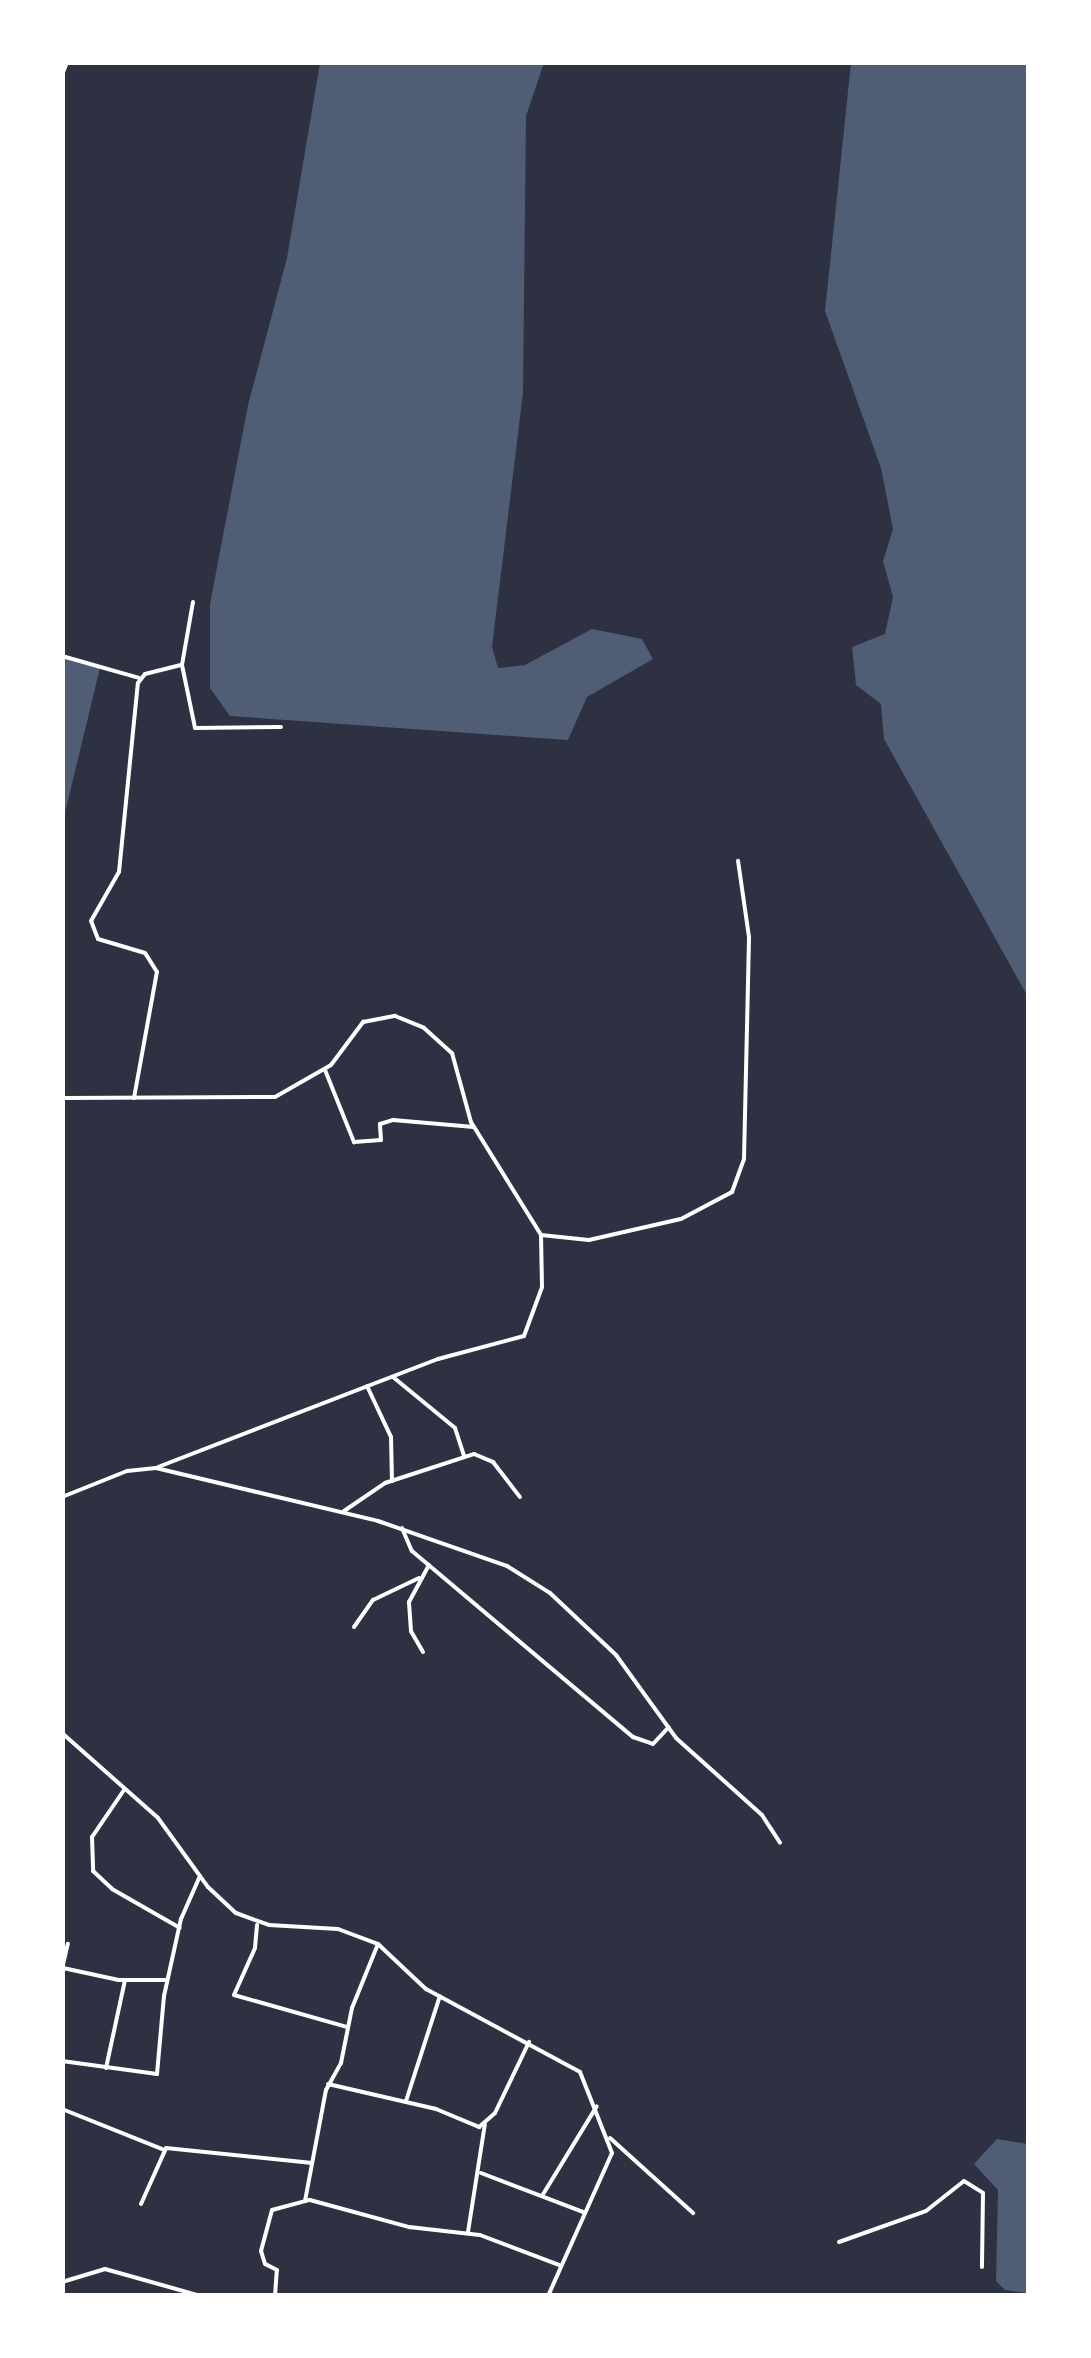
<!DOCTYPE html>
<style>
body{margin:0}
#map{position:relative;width:1091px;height:2358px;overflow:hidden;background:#2d3142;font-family:"Golos Text",sans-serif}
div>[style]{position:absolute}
.water>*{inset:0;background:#4f5d75}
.minor>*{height:4px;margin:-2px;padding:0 2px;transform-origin:2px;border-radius:2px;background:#fff}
span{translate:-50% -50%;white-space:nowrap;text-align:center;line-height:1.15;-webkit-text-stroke:8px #fff;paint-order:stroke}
.frame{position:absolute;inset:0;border:65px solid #fff;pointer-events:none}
</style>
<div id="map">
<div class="water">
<i style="clip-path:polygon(320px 63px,544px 63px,526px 116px,523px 393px,492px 647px,498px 668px,525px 665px,592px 629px,642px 639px,653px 659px,587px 697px,568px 740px,230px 716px,210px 688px,210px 604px,248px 405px,287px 258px)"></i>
<i style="clip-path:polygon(851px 63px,1028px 63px,1028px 997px,884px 739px,881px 704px,856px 685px,852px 647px,885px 634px,893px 597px,883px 561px,893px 529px,881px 468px,825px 311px)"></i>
<i style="clip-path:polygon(63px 658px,100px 668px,63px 821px)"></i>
<i style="clip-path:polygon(997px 2139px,1028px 2144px,1028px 2293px,1005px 2290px,996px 2281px,998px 2190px,974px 2164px)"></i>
</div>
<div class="minor">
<i style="left:62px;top:75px;width:14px;rotate:-69deg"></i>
<i style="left:62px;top:656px;width:80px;rotate:15.9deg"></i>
<i style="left:182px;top:665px;width:64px;rotate:78.3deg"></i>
<i style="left:195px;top:728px;width:86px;rotate:-0.7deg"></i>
<i style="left:325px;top:1070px;width:78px;rotate:68.1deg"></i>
<i style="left:354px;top:1142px;width:27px;rotate:-4deg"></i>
<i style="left:381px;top:1140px;width:16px;rotate:-94deg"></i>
<i style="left:380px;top:1124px;width:14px;rotate:-17deg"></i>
<i style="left:393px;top:1120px;width:81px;rotate:4.9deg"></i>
<i style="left:62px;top:1098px;width:213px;rotate:-0.3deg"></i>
<i style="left:275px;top:1097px;width:64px;rotate:-29.7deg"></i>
<i style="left:331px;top:1065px;width:54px;rotate:-53.3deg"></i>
<i style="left:363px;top:1022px;width:33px;rotate:-11deg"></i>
<i style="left:395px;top:1016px;width:31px;rotate:22deg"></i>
<i style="left:424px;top:1028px;width:38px;rotate:42deg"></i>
<i style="left:452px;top:1053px;width:72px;rotate:74.6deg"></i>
<i style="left:471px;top:1122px;width:133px;rotate:58.2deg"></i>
<i style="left:541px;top:1235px;width:48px;rotate:5.9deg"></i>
<i style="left:589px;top:1240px;width:94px;rotate:-12.9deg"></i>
<i style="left:681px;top:1219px;width:58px;rotate:-27.9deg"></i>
<i style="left:732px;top:1192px;width:35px;rotate:-70deg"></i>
<i style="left:744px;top:1159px;width:222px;rotate:-88.7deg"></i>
<i style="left:749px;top:937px;width:77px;rotate:-98.2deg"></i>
<i style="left:134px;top:1098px;width:128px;rotate:-79.7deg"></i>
<i style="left:157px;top:972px;width:22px;rotate:-122deg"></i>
<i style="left:145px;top:953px;width:49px;rotate:-163.4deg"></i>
<i style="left:98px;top:939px;width:19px;rotate:-111deg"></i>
<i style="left:91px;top:921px;width:56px;rotate:-60.3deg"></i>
<i style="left:119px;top:872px;width:190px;rotate:-84.3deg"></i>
<i style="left:138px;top:683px;width:11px;rotate:-52deg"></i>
<i style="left:145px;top:674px;width:38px;rotate:-14deg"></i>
<i style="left:182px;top:665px;width:64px;rotate:-80.1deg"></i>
<i style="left:393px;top:1377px;width:80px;rotate:39.4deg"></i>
<i style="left:455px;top:1428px;width:29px;rotate:72deg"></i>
<i style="left:367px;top:1386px;width:56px;rotate:64.8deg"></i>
<i style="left:391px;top:1437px;width:44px;rotate:88.7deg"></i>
<i style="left:158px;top:1467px;width:300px;rotate:-21.1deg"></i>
<i style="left:438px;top:1359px;width:89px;rotate:-15deg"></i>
<i style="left:524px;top:1336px;width:52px;rotate:-69.8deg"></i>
<i style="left:542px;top:1287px;width:52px;rotate:-91.1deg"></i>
<i style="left:62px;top:1497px;width:70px;rotate:-21.8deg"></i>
<i style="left:127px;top:1471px;width:29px;rotate:-6deg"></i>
<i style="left:156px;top:1468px;width:228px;rotate:13.4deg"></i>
<i style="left:378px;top:1521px;width:137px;rotate:19.2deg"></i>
<i style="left:507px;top:1566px;width:51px;rotate:32.1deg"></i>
<i style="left:550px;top:1593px;width:91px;rotate:43.2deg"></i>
<i style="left:616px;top:1655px;width:102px;rotate:54.1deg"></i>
<i style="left:676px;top:1738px;width:115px;rotate:41.8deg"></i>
<i style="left:762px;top:1815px;width:33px;rotate:57deg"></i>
<i style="left:344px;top:1511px;width:50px;rotate:-34.3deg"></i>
<i style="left:385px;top:1483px;width:94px;rotate:-18deg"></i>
<i style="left:474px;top:1454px;width:21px;rotate:23deg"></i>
<i style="left:493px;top:1462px;width:44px;rotate:52.4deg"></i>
<i style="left:402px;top:1528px;width:25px;rotate:67deg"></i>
<i style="left:412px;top:1551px;width:289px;rotate:40.1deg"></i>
<i style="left:633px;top:1737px;width:21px;rotate:19deg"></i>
<i style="left:653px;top:1744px;width:23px;rotate:-47deg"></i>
<i style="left:354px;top:1627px;width:33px;rotate:-55deg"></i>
<i style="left:373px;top:1600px;width:51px;rotate:-25.6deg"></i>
<i style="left:423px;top:1652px;width:24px;rotate:-120deg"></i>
<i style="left:411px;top:1631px;width:29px;rotate:-94deg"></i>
<i style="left:409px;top:1602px;width:42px;rotate:-61.6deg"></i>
<i style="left:62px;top:1733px;width:128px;rotate:41.5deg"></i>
<i style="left:158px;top:1818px;width:85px;rotate:54.1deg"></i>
<i style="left:208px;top:1887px;width:38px;rotate:43deg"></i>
<i style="left:236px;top:1913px;width:35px;rotate:20deg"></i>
<i style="left:269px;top:1925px;width:69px;rotate:3.3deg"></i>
<i style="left:338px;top:1929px;width:43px;rotate:20.6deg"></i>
<i style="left:378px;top:1944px;width:66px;rotate:43.2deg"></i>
<i style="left:426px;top:1989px;width:175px;rotate:28.3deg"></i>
<i style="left:580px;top:2072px;width:87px;rotate:68.4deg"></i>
<i style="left:612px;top:2153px;width:157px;rotate:114.1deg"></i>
<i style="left:124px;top:1790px;width:57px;rotate:124.2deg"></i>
<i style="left:92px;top:1837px;width:34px;rotate:88deg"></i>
<i style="left:93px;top:1871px;width:26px;rotate:43deg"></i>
<i style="left:112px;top:1889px;width:78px;rotate:29.8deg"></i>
<i style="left:257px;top:1925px;width:23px;rotate:95deg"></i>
<i style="left:255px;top:1948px;width:51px;rotate:114.1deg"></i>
<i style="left:234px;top:1995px;width:117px;rotate:15.8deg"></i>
<i style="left:63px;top:1968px;width:57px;rotate:12.1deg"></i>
<i style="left:119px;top:1980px;width:48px"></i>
<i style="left:62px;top:1969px;width:26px;rotate:-77deg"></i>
<i style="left:62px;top:2061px;width:96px;rotate:7.8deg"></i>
<i style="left:157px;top:2074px;width:78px;rotate:-84.9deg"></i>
<i style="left:164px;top:1996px;width:79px;rotate:-77.6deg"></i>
<i style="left:181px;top:1919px;width:47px;rotate:-66.2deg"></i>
<i style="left:106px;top:2068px;width:90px;rotate:-77.8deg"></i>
<i style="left:328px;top:2084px;width:111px;rotate:13deg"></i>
<i style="left:436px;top:2109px;width:47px;rotate:22.7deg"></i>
<i style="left:479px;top:2127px;width:21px;rotate:-41deg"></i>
<i style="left:495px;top:2113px;width:79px;rotate:-64.4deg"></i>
<i style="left:406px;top:2101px;width:110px;rotate:-72.1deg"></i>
<i style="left:62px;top:2109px;width:108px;rotate:21.8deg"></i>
<i style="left:610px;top:2138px;width:112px;rotate:42.1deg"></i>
<i style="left:481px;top:2173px;width:109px;rotate:20.9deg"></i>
<i style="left:542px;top:2196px;width:105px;rotate:-58.6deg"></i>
<i style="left:305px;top:2201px;width:113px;rotate:-79.3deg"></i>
<i style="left:326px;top:2090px;width:31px;rotate:-61deg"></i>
<i style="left:341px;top:2063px;width:56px;rotate:-78.7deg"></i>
<i style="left:352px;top:2008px;width:69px;rotate:-67.9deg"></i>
<i style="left:141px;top:2204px;width:61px;rotate:-65.9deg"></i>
<i style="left:166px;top:2148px;width:147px;rotate:5.9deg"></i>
<i style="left:468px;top:2232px;width:109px;rotate:-81.1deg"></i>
<i style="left:839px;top:2242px;width:92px;rotate:-19.6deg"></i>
<i style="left:926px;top:2211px;width:48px;rotate:-38.3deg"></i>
<i style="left:964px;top:2181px;width:22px;rotate:32deg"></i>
<i style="left:983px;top:2193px;width:74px;rotate:90.8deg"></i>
<i style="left:62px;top:2282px;width:45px;rotate:-16.8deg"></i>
<i style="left:105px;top:2269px;width:100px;rotate:15.7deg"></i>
<i style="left:275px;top:2296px;width:26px;rotate:-86deg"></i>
<i style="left:277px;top:2270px;width:13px;rotate:-153deg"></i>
<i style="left:265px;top:2264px;width:14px;rotate:-107deg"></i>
<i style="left:261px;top:2251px;width:42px;rotate:-75deg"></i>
<i style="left:272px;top:2210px;width:39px;rotate:-15deg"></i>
<i style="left:310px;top:2200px;width:103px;rotate:15.3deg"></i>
<i style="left:409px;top:2227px;width:71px;rotate:6.4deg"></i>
<i style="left:480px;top:2235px;width:85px;rotate:20.8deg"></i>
</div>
<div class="frame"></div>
</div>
